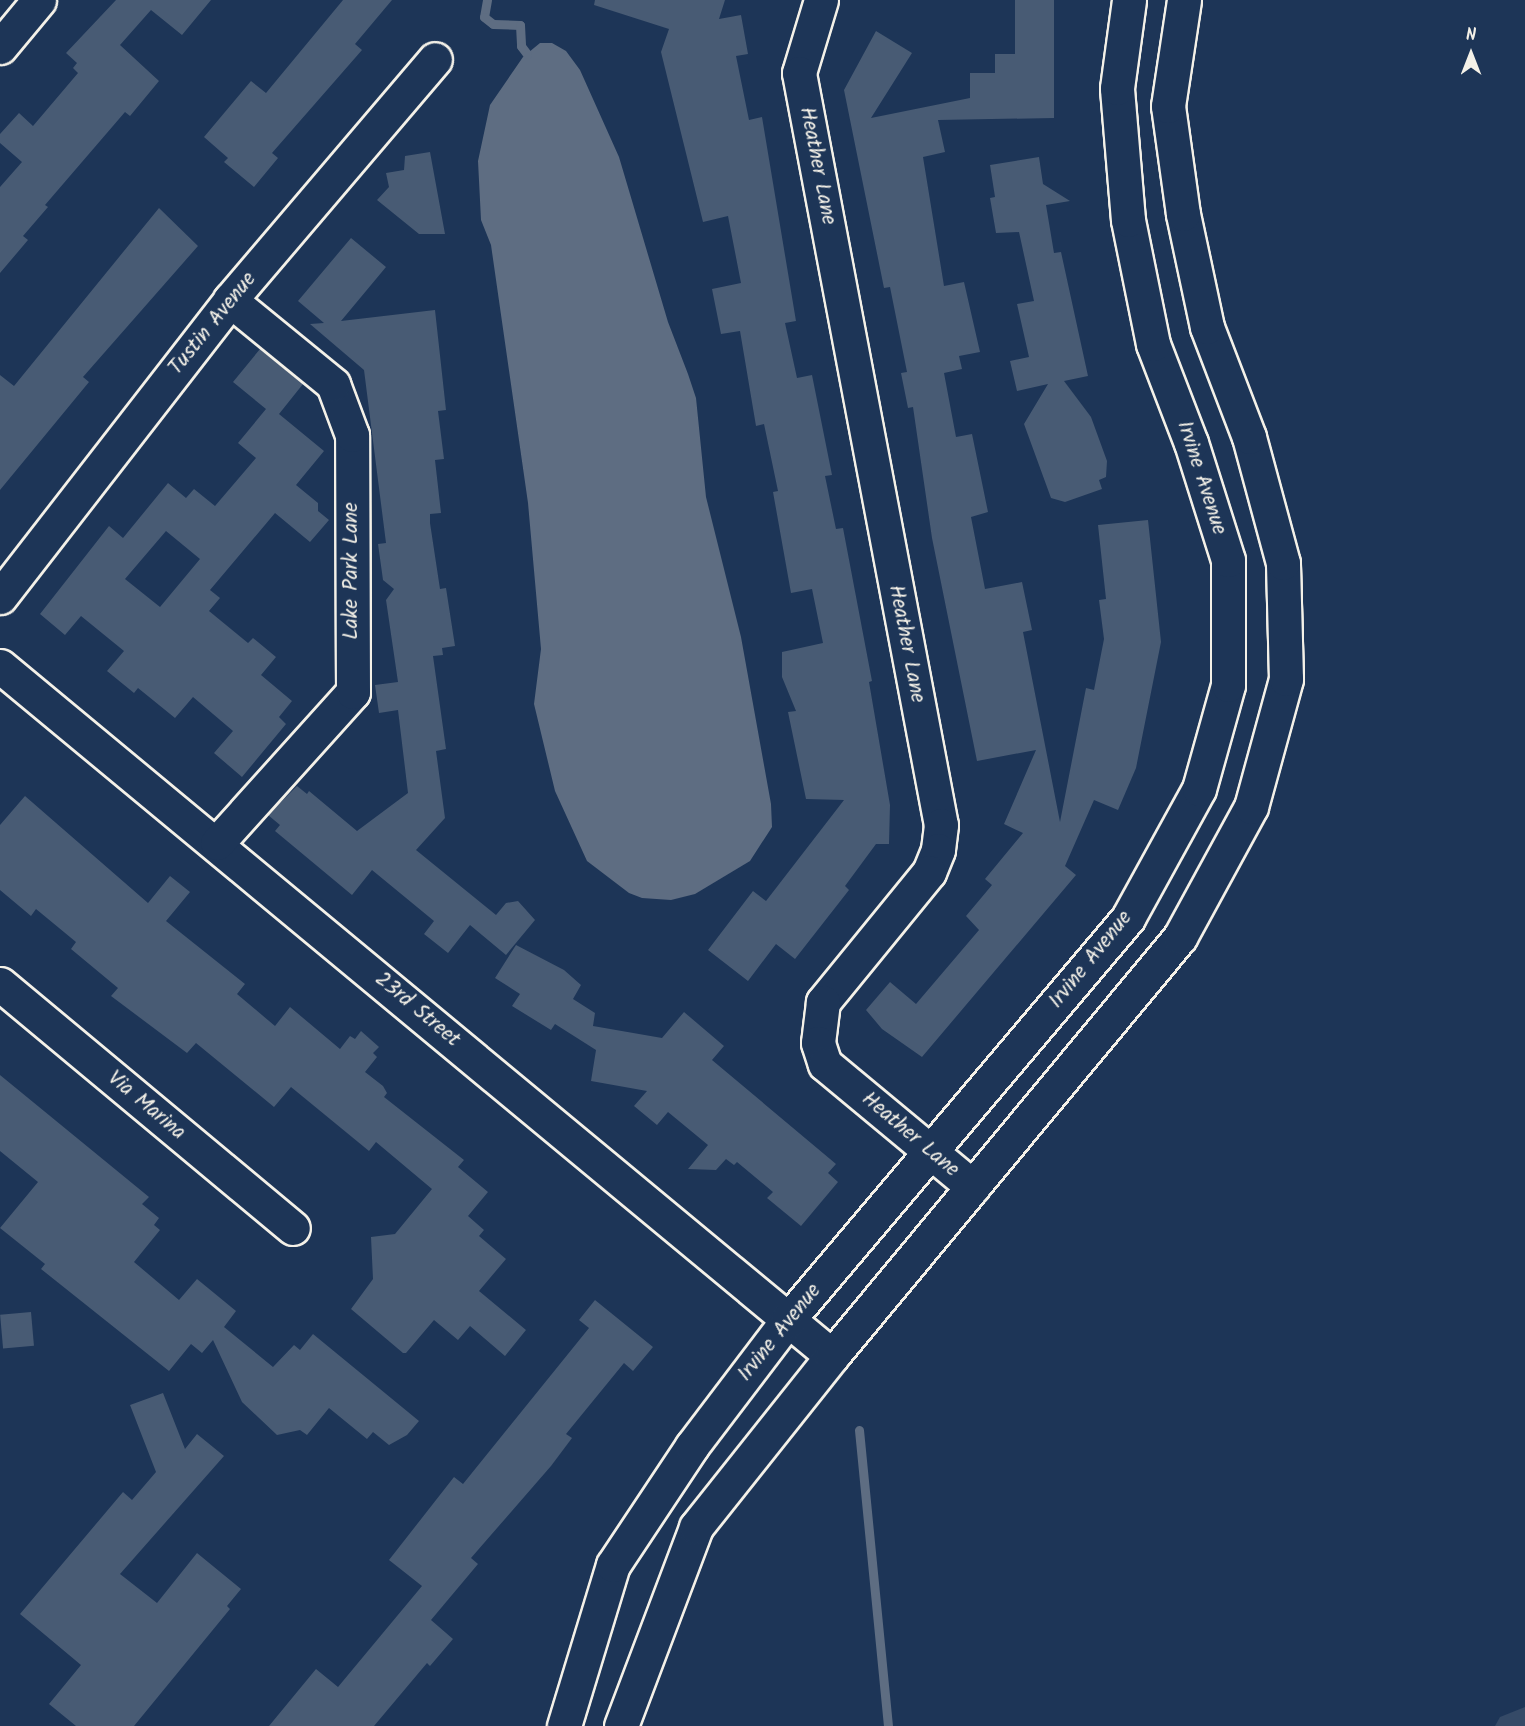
<!DOCTYPE html>
<style>
body{margin:0}
#map{position:relative;width:1525px;height:1726px;overflow:hidden;background:#1d3557;font-family:Kalam,sans-serif}
div>[style]{position:absolute}
.green>*{inset:0;background:#354a67}
.water>*{inset:0;background:#5e6d82}
.stream>*{height:9px;margin:-4.5px;padding:0 4.5px;transform-origin:4.5px;border-radius:4.5px;background:#5e6d82}
.building>*{inset:0;background:#485b74;transform-origin:0 0}
.roads{filter:drop-shadow(2px 0 #f4f1e8) drop-shadow(-2px 0 #f4f1e8) drop-shadow(0 2px #f4f1e8) drop-shadow(0 -2px #f4f1e8)}
.minor>*{height:33px;margin:-16.5px;padding:0 16.5px;transform-origin:16.5px;border-radius:16.5px;background:#1d3557}
.major>*{height:33px;margin:-16.5px;padding:0 16.5px;transform-origin:16.5px;border-radius:16.5px;background:#1d3557}
span{translate:-50% -50%;white-space:nowrap;text-align:center;line-height:1.15;-webkit-text-stroke:4.5px #1d3557;paint-order:stroke}
.street-label{font-size:21px;color:#f4f1e8}
.north{position:absolute;left:1441px;top:24px;width:60px;height:60px;-webkit-text-stroke:4px #1d3557;paint-order:stroke;rotate:0deg;font-size:16px;font-weight:700;line-height:24px;text-align:center;color:#f4f1e8}
.north::after{content:'';display:block;margin:auto;width:21px;height:27px;background:#f4f1e8;clip-path:polygon(50% 0,100% 100%,50% 72%,0 100%)}
</style>
<div id="map">
<div class="green">
<i style="clip-path:polygon(1525px 1707px,1525px 1726px,1495px 1726px,1500px 1717px)"></i>
</div>
<div class="water">
<i style="clip-path:polygon(540px 43px,552px 43px,566px 51px,580px 70px,619px 157px,668px 322px,688px 374px,696px 398px,706px 497px,741px 637px,771px 804px,772px 827px,750px 861px,695px 894px,671px 900px,642px 898px,629px 893px,587px 861px,555px 791px,534px 704px,541px 649px,528px 503px,491px 245px,481px 220px,478px 161px,490px 105px,523px 57px)"></i>
</div>
<div class="stream">
<i style="left:487px;top:0;width:17px;rotate:100deg"></i>
<i style="left:484px;top:17px;width:11px;rotate:38deg"></i>
<i style="left:493px;top:24px;width:27px;rotate:2deg"></i>
<i style="left:520px;top:25px;width:21px;rotate:87deg"></i>
<i style="left:521px;top:46px;width:10px;rotate:53deg"></i>
<i style="left:859px;top:1430px;width:297px;rotate:84.4deg"></i>
</div>
<div class="building">
<i style="clip-path:polygon(116px 0,211px 0,182px 35px,151px 10px,120px 45px,159px 81px,130px 116px,125px 112px,45px 205px,48px 207px,23px 236px,28px 240px,0 273px,0 187px,22px 162px,0 143px,0 134px,19px 113px,33px 126px,78px 73px,73px 68px,77px 63px,66px 53px)"></i>
<i style="clip-path:polygon(343px 0,392px 0,355px 44px,362px 50px,272px 153px,278px 158px,254px 187px,224px 162px,228px 158px,204px 137px,251px 81px,266px 93px)"></i>
<i style="clip-path:polygon(595px 0,725px 0,719px 19px,741px 15px,748px 54px,736px 56px,749px 120px,762px 117px,796px 321px,785px 323px,797px 378px,812px 375px,832px 475px,825px 476px,836px 529px,843px 528px,872px 681px,869px 682px,890px 805px,889px 844px,876px 844px,845px 886px,849px 890px,795px 959px,776px 944px,748px 981px,708px 950px,753px 891px,766px 901px,844px 800px,806px 799px,788px 712px,796px 711px,782px 677px,782px 652px,823px 643px,812px 589px,791px 593px,773px 492px,778px 491px,764px 424px,756px 426px,740px 331px,721px 334px,712px 289px,741px 283px,728px 216px,703px 222px,661px 52px,669px 29px,594px 5px)"></i>
<i style="clip-path:polygon(1015px 0,1054px 0,1054px 118px,938px 120px,945px 152px,923px 157px,944px 286px,964px 282px,980px 352px,959px 356px,962px 369px,944px 373px,956px 437px,972px 434px,988px 512px,971px 517px,985px 589px,1022px 582px,1032px 630px,1023px 632px,1060px 822px,1086px 688px,1094px 690px,1104px 639px,1099px 600px,1106px 599px,1098px 525px,1148px 520px,1161px 642px,1136px 768px,1118px 810px,1094px 800px,1065px 866px,1076px 875px,922px 1057px,882px 1029px,866px 1010px,890px 982px,916px 1004px,979px 930px,966px 916px,992px 885px,985px 879px,1023px 833px,1004px 824px,1036px 750px,977px 761px,932px 538px,913px 407px,908px 408px,901px 373px,907px 372px,890px 287px,884px 288px,844px 90px,876px 31px,912px 53px,871px 118px,970px 98px,970px 73px,995px 73px,995px 54px,1015px 54px)"></i>
<i style="clip-path:polygon(430px 152px,445px 234px,419px 234px,377px 200px,389px 187px,386px 173px,404px 170px,405px 156px)"></i>
<i style="clip-path:polygon(1039px 157px,1043px 184px,1070px 201px,1046px 205px,1054px 253px,1061px 252px,1088px 376px,1064px 381px,1091px 417px,1107px 461px,1106px 477px,1099px 480px,1102px 489px,1065px 502px,1051px 498px,1024px 424px,1048px 384px,1017px 391px,1010px 361px,1029px 357px,1017px 304px,1034px 301px,1019px 232px,996px 233px,990px 198px,995px 197px,990px 165px)"></i>
<i style="clip-path:polygon(159px 208px,198px 246px,83px 377px,89px 382px,0 490px,0 375px,14px 386px)"></i>
<i style="clip-path:polygon(351px 238px,386px 267px,341px 321px,435px 310px,446px 410px,438px 411px,444px 459px,435px 460px,441px 513px,430px 514px,430px 523px,440px 589px,446px 588px,455px 646px,442px 648px,443px 655px,433px 656px,446px 749px,436px 751px,445px 818px,416px 850px,496px 915px,506px 903px,518px 901px,535px 920px,506px 955px,470px 925px,448px 953px,424px 934px,434px 921px,372px 870px,352px 895px,275px 831px,280px 825px,268px 815px,297px 786px,307px 794px,309px 791px,357px 831px,408px 793px,398px 710px,379px 713px,375px 685px,398px 682px,386px 600px,394px 589px,383px 580px,378px 544px,386px 543px,364px 370px,310px 324px,324px 323px,298px 301px)"></i>
<i style="clip-path:polygon(evenodd,260px 349px,303px 384px,279px 414px,324px 451px,296px 485px,318px 503px,318px 511px,329px 520px,310px 542px,275px 513px,210px 590px,220px 598px,209px 611px,248px 643px,253px 638px,276px 657px,261px 675px,292px 701px,279px 717px,286px 724px,242px 777px,214px 753px,233px 731px,193px 697px,175px 718px,138px 688px,134px 693px,107px 671px,124px 651px,81px 616px,65px 635px,40px 614px,109px 526px,123px 538px,168px 483px,186px 498px,194px 489px,215px 506px,256px 458px,238px 443px,266px 409px,233px 382px,260px 349px,166px 531px,200px 559px,160px 607px,125px 579px,166px 531px)"></i>
<i style="clip-path:polygon(25px 796px,148px 903px,170px 876px,190px 892px,166px 921px,245px 984px,237px 994px,275px 1026px,290px 1007px,340px 1049px,350px 1036px,355px 1039px,361px 1031px,379px 1047px,373px 1053px,377px 1057px,365px 1072px,383px 1086px,387px 1093px,384px 1097px,464px 1160px,458px 1167px,488px 1192px,468px 1216px,484px 1230px,479px 1236px,506px 1259px,479px 1291px,526px 1330px,505px 1356px,470px 1326px,458px 1340px,434px 1320px,406px 1353px,403px 1353px,351px 1309px,373px 1279px,371px 1237px,395px 1234px,432px 1189px,376px 1142px,369px 1151px,291px 1087px,274px 1107px,196px 1043px,187px 1053px,111px 996px,118px 988px,71px 949px,76px 942px,36px 909px,31px 916px,0 890px,0 825px)"></i>
<i style="clip-path:polygon(516px 945px,564px 970px,581px 985px,573px 999px,595px 1013px,593px 1026px,662px 1038px,684px 1012px,724px 1046px,712px 1060px,836px 1164px,828px 1173px,838px 1182px,801px 1226px,767px 1198px,773px 1192px,737px 1162px,734px 1165px,726px 1159px,716px 1170px,688px 1169px,708px 1145px,668px 1112px,657px 1125px,634px 1106px,647px 1091px,591px 1081px,596px 1050px,555px 1024px,551px 1030px,512px 1006px,520px 994px,495px 978px)"></i>
<i style="clip-path:polygon(0 1075px,149px 1197px,142px 1204px,159px 1218px,154px 1225px,160px 1230px,134px 1262px,179px 1300px,197px 1279px,236px 1311px,224px 1327px,273px 1367px,294px 1345px,300px 1350px,313px 1334px,419px 1421px,407px 1435px,389px 1445px,373px 1432px,367px 1439px,329px 1408px,307px 1435px,300px 1430px,277px 1435px,242px 1402px,213px 1340px,202px 1353px,191px 1344px,169px 1371px,41px 1269px,45px 1264px,0 1228px,38px 1182px,0 1151px)"></i>
<i style="clip-path:polygon(595px 1300px,653px 1347px,633px 1371px,624px 1363px,566px 1434px,572px 1438px,551px 1466px,471px 1558px,478px 1564px,431px 1620px,453px 1639px,430px 1666px,427px 1663px,374px 1726px,269px 1726px,316px 1669px,338px 1687px,422px 1586px,389px 1560px,454px 1477px,463px 1484px,589px 1328px,579px 1320px)"></i>
<i style="left:31px;top:1312px;width:34px;height:31px;rotate:85deg"></i>
<i style="clip-path:polygon(163px 1393px,185px 1449px,197px 1434px,224px 1456px,120px 1574px,157px 1603px,197px 1553px,241px 1589px,227px 1606px,230px 1609px,134px 1726px,76px 1726px,49px 1704px,81px 1665px,20px 1614px,123px 1492px,132px 1500px,156px 1472px,130px 1405px)"></i>
</div>
<div class="roads">
<div class="minor">
<i style="left:821px;top:0;width:76px;rotate:106.8deg"></i>
<i style="left:799px;top:73px;width:765px;rotate:79.31deg"></i>
<i style="left:941px;top:825px;width:25px;rotate:97deg"></i>
<i style="left:938px;top:850px;width:24px;rotate:112deg"></i>
<i style="left:929px;top:872px;width:168px;rotate:129.2deg"></i>
<i style="left:823px;top:1002px;width:41px;rotate:97deg"></i>
<i style="left:818px;top:1043px;width:22px;rotate:72deg"></i>
<i style="left:825px;top:1064px;width:192px;rotate:39.7deg"></i>
<i style="left:0;top:47px;width:61px;rotate:-50.3deg"></i>
<i style="left:0;top:597px;width:376px;rotate:-52.2deg"></i>
<i style="left:230px;top:300px;width:316px;rotate:-49.6deg"></i>
<i style="left:0;top:666px;width:1081px;rotate:39.67deg"></i>
<i style="left:217px;top:843px;width:203px;rotate:-48deg"></i>
<i style="left:353px;top:692px;width:257px;rotate:-90.2deg"></i>
<i style="left:352px;top:435px;width:54px;rotate:-110.4deg"></i>
<i style="left:333px;top:384px;width:133px;rotate:-140.8deg"></i>
<i style="left:0;top:984px;width:381px;rotate:39.8deg"></i>
</div>
<div class="major">
<i style="left:564px;top:1726px;width:168px;rotate:-73.1deg"></i>
<i style="left:613px;top:1565px;width:143px;rotate:-56.4deg"></i>
<i style="left:692px;top:1446px;width:157px;rotate:-52.8deg"></i>
<i style="left:787px;top:1321px;width:528px;rotate:-49.76deg"></i>
<i style="left:1128px;top:918px;width:147px;rotate:-61.2deg"></i>
<i style="left:1199px;top:789px;width:108px;rotate:-74.4deg"></i>
<i style="left:1228px;top:685px;width:125px;rotate:-90deg"></i>
<i style="left:1228px;top:560px;width:123px;rotate:-107.5deg"></i>
<i style="left:1191px;top:443px;width:106px;rotate:-111deg"></i>
<i style="left:1153px;top:344px;width:126px;rotate:-101.4deg"></i>
<i style="left:1128px;top:220px;width:132px;rotate:-94.8deg"></i>
<i style="left:1117px;top:88px;width:89px;rotate:-82.2deg"></i>
<i style="left:621px;top:1726px;width:213px;rotate:-69.3deg"></i>
<i style="left:696px;top:1527px;width:218px;rotate:-51.5deg"></i>
<i style="left:832px;top:1356px;width:545px;rotate:-50.29deg"></i>
<i style="left:1180px;top:937px;width:148px;rotate:-61.4deg"></i>
<i style="left:1251px;top:807px;width:133px;rotate:-74.7deg"></i>
<i style="left:1286px;top:679px;width:116px;rotate:-91.5deg"></i>
<i style="left:1283px;top:563px;width:131px;rotate:-105.1deg"></i>
<i style="left:1249px;top:437px;width:118px;rotate:-110.9deg"></i>
<i style="left:1207px;top:327px;width:116px;rotate:-102deg"></i>
<i style="left:1183px;top:214px;width:109px;rotate:-97.9deg"></i>
<i style="left:1168px;top:106px;width:107px;rotate:-81.4deg"></i>
</div>
</div>
<div class="street-label">
<span style="left:817px;top:166px;rotate:79deg">Heather Lane</span>
<span style="left:213px;top:324px;rotate:-51deg">Tustin Avenue</span>
<span style="left:1201px;top:478px;rotate:72deg">Irvine Avenue</span>
<span style="left:352px;top:571px;rotate:-90deg">Lake Park Lane</span>
<span style="left:906px;top:644px;rotate:79deg">Heather Lane</span>
<span style="left:1091px;top:960px;rotate:-51deg">Irvine Avenue</span>
<span style="left:417px;top:1010px;rotate:40deg">23rd Street</span>
<span style="left:146px;top:1106px;rotate:40deg">Via Marina</span>
<span style="left:910px;top:1135px;rotate:40deg">Heather Lane</span>
<span style="left:780px;top:1333px;rotate:-51deg">Irvine Avenue</span>
</div>
<div class="north">N</div>
</div>
